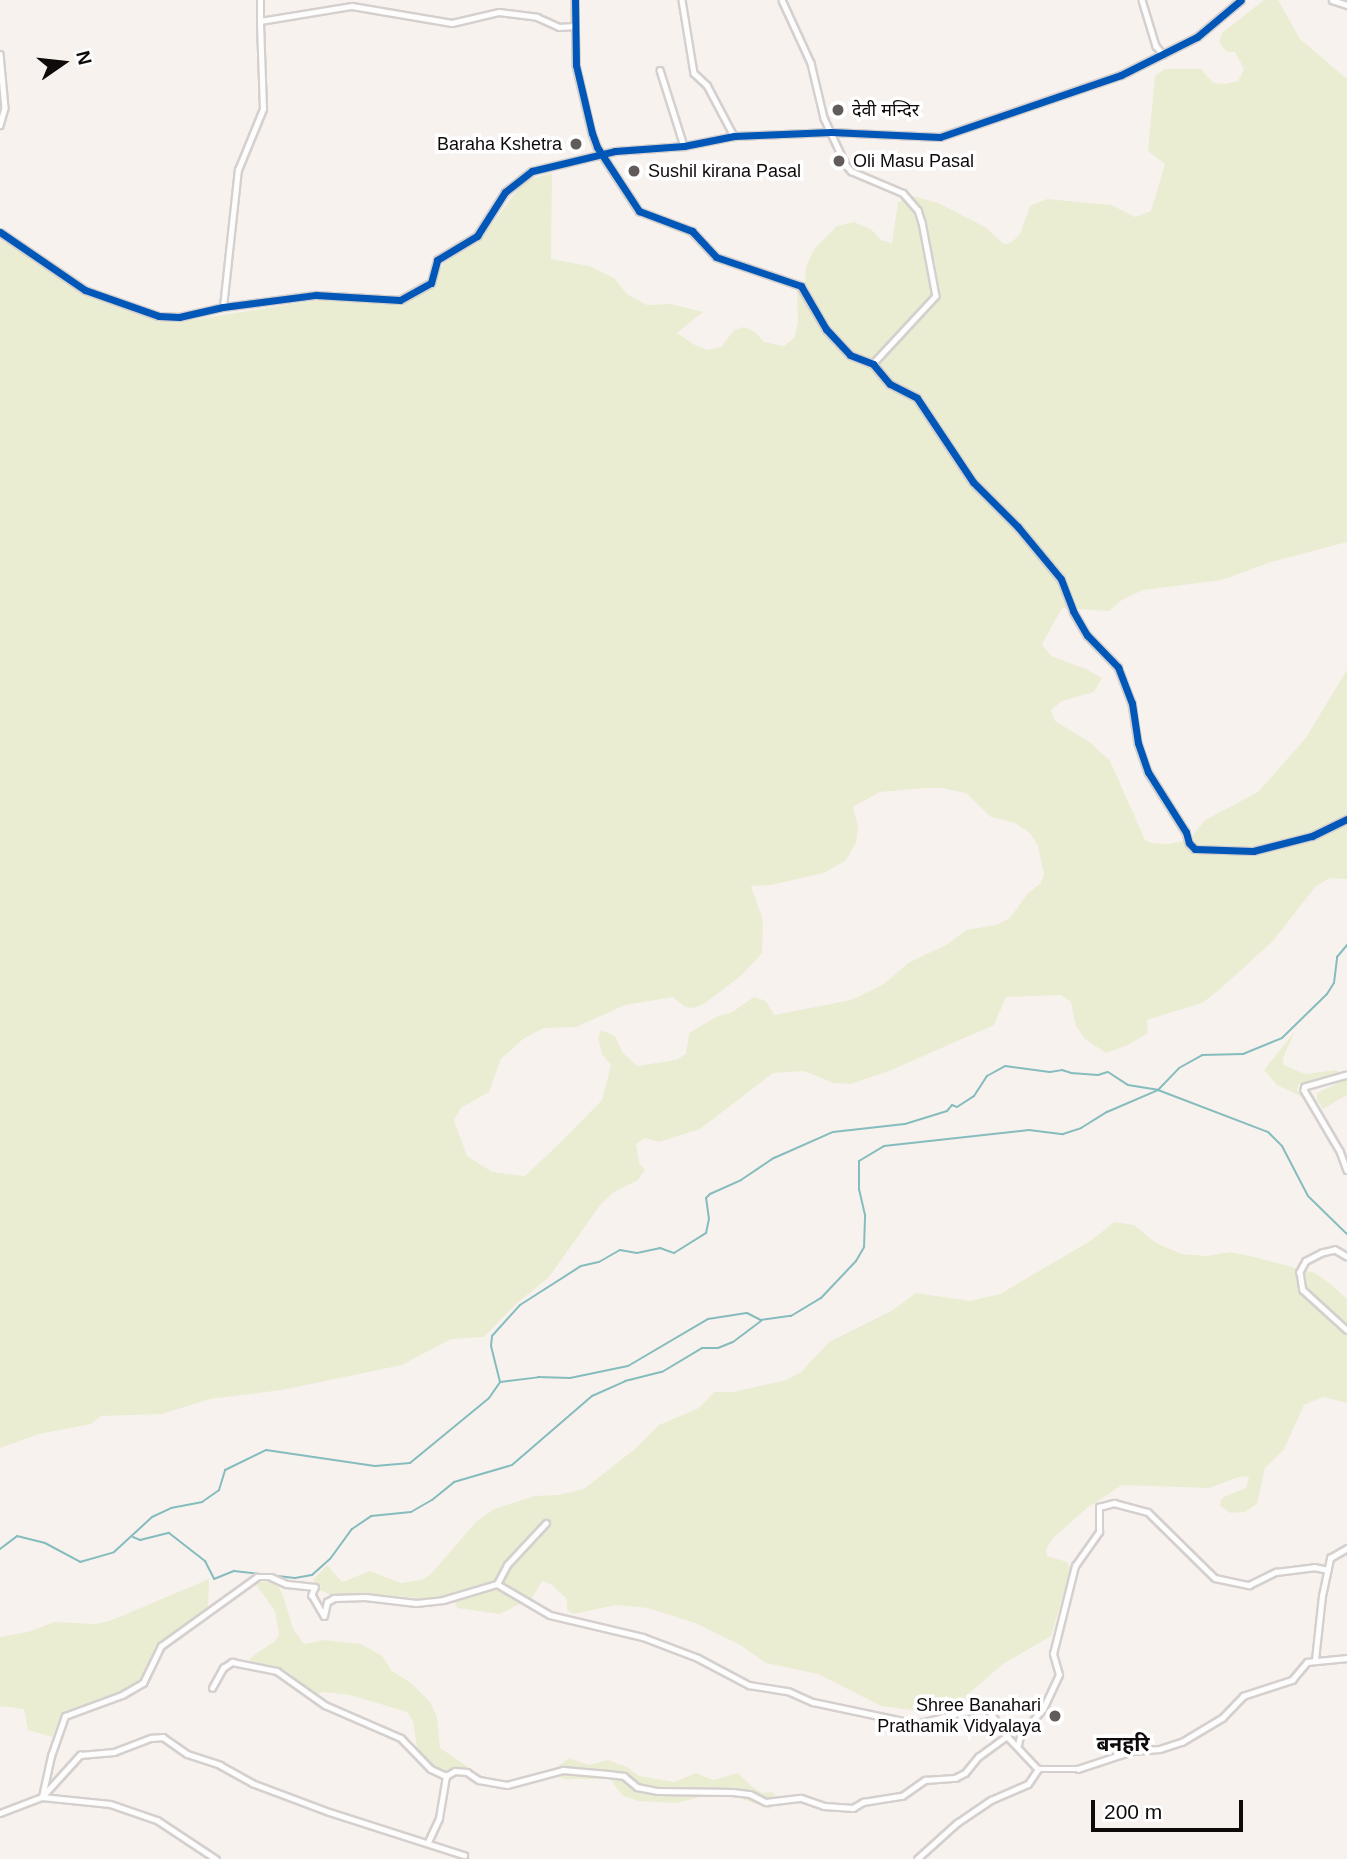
<!DOCTYPE html>
<meta charset="utf-8">
<style>
body{margin:0}
#map{position:relative;width:1347px;height:1859px;overflow:hidden;background:#f8f2ef;font-family:Helvetica,"Noto Sans Devanagari",sans-serif}
div>[style]{position:absolute}
.green>*{inset:0;background:#eaedd2}
.stream>*{height:2px;margin:-1px;padding:0 1px;transform-origin:1px;border-radius:1px;background:#85bcbd}
.roads{filter:drop-shadow(2px 0 #d5d0ce) drop-shadow(-2px 0 #d5d0ce) drop-shadow(0 2px #d5d0ce) drop-shadow(0 -2px #d5d0ce)}
.minor>*{height:4.5px;margin:-2.25px;padding:0 2.25px;transform-origin:2.25px;border-radius:2.25px;background:#fefdfd}
.cycleway>*{height:7px;margin:-3.5px;padding:0 3.5px;transform-origin:3.5px;border-radius:3.5px;background:#0057b8}
.dots>*{width:19px;height:19px;translate:-50% -50%;box-sizing:border-box;border:4px solid #fff;border-radius:50%}
span{translate:-50% -50%;white-space:nowrap;text-align:center;line-height:1.15;-webkit-text-stroke:7px #fff;paint-order:stroke}
.poi-label{font-size:18px;color:#0f0b0a}
.left{translate:0 -50%;text-align:left}
.right{translate:-100% -50%;text-align:right}
.quarter-label{font-size:21px;color:#0f0b0a;font-weight:700}
.north{position:absolute;left:28px;top:28px;width:70px;height:70px;-webkit-text-stroke:5px #fff;paint-order:stroke;rotate:76deg;font-size:19px;font-weight:700;line-height:28px;text-align:center;color:#0f0b0a}
.north::after{content:'';display:block;margin:auto;width:24px;height:32px;background:#0f0b0a;clip-path:polygon(50% 0,100% 100%,50% 72%,0 100%)}
.scale{position:absolute;left:1091px;top:1800px;width:152px;height:32px;box-sizing:border-box;border:4px solid #0f0b0a;border-top:0;padding-left:9px;font-size:21px;line-height:24px;white-space:nowrap;color:#0f0b0a;-webkit-text-stroke:5px #fff;paint-order:stroke}
</style>
<div id="map">
<div class="green">
<i style="clip-path:polygon(evenodd,1264px 0,1278px 0,1300px 39px,1347px 79px,1347px 542px,1271px 562px,1222px 580px,1143px 590px,1122px 600px,1109px 611px,1062px 608px,1042px 644px,1051px 656px,1086px 669px,1102px 678px,1094px 692px,1062px 701px,1051px 710px,1055px 721px,1091px 743px,1110px 761px,1145px 840px,1151px 843px,1169px 844px,1190px 839px,1205px 820px,1258px 792px,1305px 739px,1347px 670px,1347px 879px,1330px 878px,1316px 886px,1273px 941px,1219px 990px,1202px 1003px,1147px 1020px,1148px 1033px,1128px 1045px,1106px 1053px,1085px 1039px,1076px 1026px,1071px 1002px,1061px 995px,1006px 997px,994px 1025px,889px 1071px,851px 1084px,834px 1083px,804px 1071px,773px 1073px,700px 1129px,659px 1142px,645px 1138px,636px 1144px,639px 1163px,645px 1170px,638px 1180px,614px 1192px,601px 1204px,549px 1277px,515px 1305px,484px 1337px,451px 1339px,402px 1365px,282px 1390px,210px 1399px,162px 1414px,101px 1416px,91px 1424px,39px 1434px,0 1448px,0 240px,32px 256px,82px 291px,156px 320px,178px 322px,324px 299px,401px 302px,430px 288px,445px 261px,478px 243px,524px 181px,552px 173px,551px 259px,589px 266px,614px 278px,628px 295px,647px 305px,671px 304px,703px 312px,677px 333px,695px 345px,708px 350px,721px 347px,734px 330px,744px 327px,755px 332px,764px 342px,784px 346px,794px 338px,798px 323px,797px 288px,805px 282px,806px 267px,814px 249px,837px 226px,854px 222px,871px 229px,881px 240px,892px 243px,898px 202px,913px 196px,938px 203px,985px 227px,1004px 244px,1011px 243px,1020px 234px,1030px 206px,1047px 199px,1111px 205px,1135px 217px,1151px 211px,1165px 164px,1148px 151px,1155px 76px,1165px 69px,1201px 69px,1213px 83px,1224px 84px,1238px 81px,1244px 69px,1235px 52px,1227px 52px,1219px 42px,1222px 33px,1264px 0,926px 788px,942px 788px,966px 793px,991px 817px,1015px 823px,1030px 833px,1038px 846px,1044px 874px,1041px 883px,1028px 893px,1010px 918px,996px 925px,966px 930px,948px 944px,908px 963px,884px 984px,851px 1000px,774px 1015px,766px 1001px,754px 997px,732px 1012px,716px 1017px,689px 1033px,686px 1054px,676px 1060px,637px 1066px,622px 1052px,615px 1036px,601px 1030px,598px 1038px,602px 1054px,611px 1065px,602px 1100px,561px 1142px,525px 1176px,492px 1172px,467px 1156px,454px 1120px,461px 1108px,489px 1092px,501px 1059px,523px 1039px,544px 1028px,576px 1027px,625px 1005px,673px 997px,685px 1007px,694px 1008px,704px 1004px,742px 975px,762px 953px,763px 920px,751px 886px,771px 885px,824px 873px,846px 860px,856px 843px,858px 826px,853px 807px,880px 792px,926px 788px)"></i>
<i style="clip-path:polygon(1295px 1031px,1283px 1058px,1284px 1065px,1305px 1074px,1336px 1070px,1342px 1074px,1299px 1084px,1297px 1090px,1302px 1097px,1277px 1085px,1264px 1070px)"></i>
<i style="clip-path:polygon(1347px 1079px,1347px 1095px,1323px 1109px,1317px 1100px,1317px 1093px)"></i>
<i style="clip-path:polygon(1114px 1222px,1134px 1225px,1156px 1243px,1182px 1254px,1206px 1256px,1230px 1252px,1250px 1256px,1315px 1273px,1332px 1285px,1347px 1299px,1347px 1403px,1323px 1397px,1304px 1405px,1284px 1449px,1265px 1468px,1257px 1504px,1245px 1512px,1231px 1513px,1220px 1506px,1221px 1499px,1226px 1496px,1246px 1488px,1249px 1477px,1242px 1476px,1209px 1488px,1122px 1485px,1087px 1508px,1054px 1537px,1046px 1549px,1047px 1556px,1067px 1562px,1071px 1569px,1051px 1636px,1003px 1664px,952px 1708px,926px 1712px,881px 1706px,818px 1674px,766px 1663px,740px 1645px,695px 1623px,648px 1608px,616px 1605px,573px 1614px,567px 1610px,567px 1599px,552px 1585px,542px 1581px,532px 1598px,500px 1614px,457px 1608px,452px 1593px,430px 1599px,359px 1593px,331px 1595px,320px 1590px,313px 1580px,327px 1565px,342px 1582px,370px 1571px,401px 1583px,422px 1580px,431px 1574px,476px 1522px,494px 1509px,535px 1496px,558px 1495px,584px 1489px,636px 1448px,659px 1425px,699px 1408px,714px 1392px,733px 1392px,787px 1380px,801px 1372px,829px 1342px,893px 1310px,916px 1293px,970px 1301px,1000px 1294px,1092px 1240px)"></i>
<i style="clip-path:polygon(209px 1579px,208px 1607px,159px 1644px,141px 1681px,121px 1693px,62px 1714px,52px 1737px,28px 1730px,24px 1709px,0 1706px,0 1637px,28px 1632px,54px 1622px,96px 1624px,112px 1620px)"></i>
<i style="clip-path:polygon(267px 1581px,278px 1586px,283px 1595px,293px 1629px,304px 1644px,324px 1640px,361px 1644px,382px 1656px,392px 1671px,411px 1683px,430px 1702px,437px 1717px,440px 1748px,478px 1774px,456px 1770px,445px 1772px,430px 1766px,417px 1748px,413px 1721px,407px 1712px,350px 1695px,323px 1692px,315px 1695px,288px 1672px,279px 1667px,256px 1667px,250px 1662px,251px 1657px,275px 1641px,279px 1635px,275px 1611px,255px 1583px)"></i>
<i style="clip-path:polygon(569px 1758px,589px 1765px,608px 1760px,627px 1767px,639px 1776px,674px 1782px,696px 1773px,713px 1780px,738px 1773px,751px 1786px,762px 1793px,773px 1792px,776px 1797px,770px 1809px,731px 1795px,728px 1790px,706px 1790px,703px 1796px,677px 1803px,638px 1801px,623px 1796px,610px 1779px,565px 1779px,552px 1775px,555px 1769px)"></i>
</div>
<div class="stream">
<i style="left:500px;top:1382px;width:37px;rotate:-104deg"></i>
<i style="left:491px;top:1346px;width:10px;rotate:-84deg"></i>
<i style="left:492px;top:1336px;width:42px;rotate:-47.9deg"></i>
<i style="left:520px;top:1305px;width:72px;rotate:-32.6deg"></i>
<i style="left:581px;top:1266px;width:18px;rotate:-13deg"></i>
<i style="left:599px;top:1262px;width:24px;rotate:-30deg"></i>
<i style="left:620px;top:1250px;width:17px;rotate:10deg"></i>
<i style="left:637px;top:1253px;width:24px;rotate:-12deg"></i>
<i style="left:660px;top:1248px;width:15px;rotate:20deg"></i>
<i style="left:674px;top:1253px;width:38px;rotate:-32deg"></i>
<i style="left:706px;top:1233px;width:14px;rotate:-78deg"></i>
<i style="left:709px;top:1219px;width:21px;rotate:-98deg"></i>
<i style="left:706px;top:1198px;width:6px;rotate:-45deg"></i>
<i style="left:710px;top:1194px;width:34px;rotate:-24deg"></i>
<i style="left:741px;top:1180px;width:40px;rotate:-34deg"></i>
<i style="left:774px;top:1158px;width:64px;rotate:-23.8deg"></i>
<i style="left:833px;top:1132px;width:72px;rotate:-6.3deg"></i>
<i style="left:905px;top:1124px;width:44px;rotate:-17.2deg"></i>
<i style="left:947px;top:1111px;width:8px;rotate:-50deg"></i>
<i style="left:952px;top:1105px;width:5px;rotate:22deg"></i>
<i style="left:957px;top:1107px;width:20px;rotate:-33deg"></i>
<i style="left:974px;top:1096px;width:24px;rotate:-57deg"></i>
<i style="left:987px;top:1076px;width:21px;rotate:-29deg"></i>
<i style="left:1005px;top:1066px;width:45px;rotate:7.6deg"></i>
<i style="left:1050px;top:1072px;width:12px;rotate:-9deg"></i>
<i style="left:1062px;top:1070px;width:9px;rotate:18deg"></i>
<i style="left:1071px;top:1073px;width:27px;rotate:4deg"></i>
<i style="left:1098px;top:1075px;width:10px;rotate:-17deg"></i>
<i style="left:1108px;top:1072px;width:24px;rotate:33deg"></i>
<i style="left:1128px;top:1085px;width:30px;rotate:9deg"></i>
<i style="left:1158px;top:1090px;width:30px;rotate:-46deg"></i>
<i style="left:1179px;top:1068px;width:26px;rotate:-29deg"></i>
<i style="left:1202px;top:1055px;width:41px;rotate:-1.4deg"></i>
<i style="left:1243px;top:1054px;width:42px;rotate:-22.3deg"></i>
<i style="left:1282px;top:1038px;width:63px;rotate:-44.4deg"></i>
<i style="left:1327px;top:994px;width:13px;rotate:-58deg"></i>
<i style="left:1334px;top:983px;width:26px;rotate:-83deg"></i>
<i style="left:1337px;top:957px;width:16px;rotate:-50deg"></i>
<i style="left:133px;top:1537px;width:8px;rotate:23deg"></i>
<i style="left:140px;top:1540px;width:30px;rotate:-14deg"></i>
<i style="left:169px;top:1533px;width:46px;rotate:37.9deg"></i>
<i style="left:205px;top:1561px;width:20px;rotate:63deg"></i>
<i style="left:214px;top:1579px;width:22px;rotate:-22deg"></i>
<i style="left:234px;top:1571px;width:61px;rotate:6.5deg"></i>
<i style="left:295px;top:1578px;width:17px;rotate:-10deg"></i>
<i style="left:312px;top:1575px;width:24px;rotate:-42deg"></i>
<i style="left:330px;top:1559px;width:37px;rotate:-54deg"></i>
<i style="left:352px;top:1529px;width:23px;rotate:-34deg"></i>
<i style="left:371px;top:1516px;width:40px;rotate:-5.7deg"></i>
<i style="left:411px;top:1512px;width:24px;rotate:-30deg"></i>
<i style="left:432px;top:1500px;width:28px;rotate:-39deg"></i>
<i style="left:454px;top:1482px;width:60px;rotate:-16.3deg"></i>
<i style="left:512px;top:1465px;width:106px;rotate:-40.8deg"></i>
<i style="left:592px;top:1396px;width:36px;rotate:-24deg"></i>
<i style="left:625px;top:1381px;width:38px;rotate:-14deg"></i>
<i style="left:662px;top:1372px;width:47px;rotate:-31deg"></i>
<i style="left:702px;top:1348px;width:16px"></i>
<i style="left:718px;top:1348px;width:16px;rotate:-22deg"></i>
<i style="left:733px;top:1342px;width:35px;rotate:-37deg"></i>
<i style="left:0;top:1549px;width:21px;rotate:-37deg"></i>
<i style="left:17px;top:1536px;width:29px;rotate:14deg"></i>
<i style="left:45px;top:1543px;width:40px;rotate:28deg"></i>
<i style="left:80px;top:1562px;width:35px;rotate:-16deg"></i>
<i style="left:114px;top:1552px;width:52px;rotate:-42.6deg"></i>
<i style="left:152px;top:1517px;width:21px;rotate:-25deg"></i>
<i style="left:171px;top:1508px;width:32px;rotate:-11deg"></i>
<i style="left:202px;top:1502px;width:21px;rotate:-35deg"></i>
<i style="left:219px;top:1490px;width:21px;rotate:-73deg"></i>
<i style="left:225px;top:1470px;width:46px;rotate:-26deg"></i>
<i style="left:266px;top:1450px;width:110px;rotate:8.4deg"></i>
<i style="left:375px;top:1466px;width:35px;rotate:-5deg"></i>
<i style="left:410px;top:1463px;width:102px;rotate:-39.4deg"></i>
<i style="left:489px;top:1398px;width:19px;rotate:-55deg"></i>
<i style="left:500px;top:1382px;width:38px;rotate:-7deg"></i>
<i style="left:538px;top:1377px;width:32px;rotate:2deg"></i>
<i style="left:570px;top:1378px;width:59px;rotate:-11.7deg"></i>
<i style="left:628px;top:1366px;width:93px;rotate:-30.4deg"></i>
<i style="left:708px;top:1319px;width:39px;rotate:-9deg"></i>
<i style="left:747px;top:1313px;width:16px;rotate:27deg"></i>
<i style="left:761px;top:1320px;width:30px;rotate:-8deg"></i>
<i style="left:791px;top:1316px;width:35px;rotate:-31deg"></i>
<i style="left:821px;top:1298px;width:51px;rotate:-46.6deg"></i>
<i style="left:856px;top:1261px;width:16px;rotate:-60deg"></i>
<i style="left:864px;top:1247px;width:32px;rotate:-88deg"></i>
<i style="left:865px;top:1215px;width:26px;rotate:-103deg"></i>
<i style="left:859px;top:1190px;width:29px;rotate:-90deg"></i>
<i style="left:859px;top:1161px;width:29px;rotate:-31deg"></i>
<i style="left:884px;top:1146px;width:146px;rotate:-6.3deg"></i>
<i style="left:1029px;top:1130px;width:34px;rotate:7deg"></i>
<i style="left:1063px;top:1134px;width:19px;rotate:-18deg"></i>
<i style="left:1081px;top:1128px;width:31px;rotate:-32deg"></i>
<i style="left:1107px;top:1112px;width:56px;rotate:-23.3deg"></i>
<i style="left:1158px;top:1090px;width:118px;rotate:20.9deg"></i>
<i style="left:1268px;top:1132px;width:20px;rotate:45deg"></i>
<i style="left:1282px;top:1146px;width:56px;rotate:62.5deg"></i>
<i style="left:1308px;top:1196px;width:54px;rotate:44.3deg"></i>
</div>
<div class="roads">
<div class="minor">
<i style="left:575px;top:0;width:65px;rotate:89.1deg"></i>
<i style="left:576px;top:65px;width:70px;rotate:76.8deg"></i>
<i style="left:592px;top:133px;width:15px;rotate:70deg"></i>
<i style="left:597px;top:147px;width:77px;rotate:56.7deg"></i>
<i style="left:639px;top:211px;width:57px;rotate:20.7deg"></i>
<i style="left:692px;top:231px;width:35px;rotate:47deg"></i>
<i style="left:716px;top:257px;width:90px;rotate:18.8deg"></i>
<i style="left:801px;top:286px;width:50px;rotate:59.8deg"></i>
<i style="left:826px;top:329px;width:35px;rotate:47deg"></i>
<i style="left:850px;top:355px;width:25px;rotate:21deg"></i>
<i style="left:873px;top:364px;width:26px;rotate:50deg"></i>
<i style="left:890px;top:384px;width:30px;rotate:27deg"></i>
<i style="left:917px;top:398px;width:101px;rotate:56.3deg"></i>
<i style="left:973px;top:482px;width:64px;rotate:45deg"></i>
<i style="left:1018px;top:527px;width:67px;rotate:50.4deg"></i>
<i style="left:1061px;top:579px;width:34px;rotate:69deg"></i>
<i style="left:1073px;top:611px;width:28px;rotate:60deg"></i>
<i style="left:1087px;top:635px;width:45px;rotate:45.9deg"></i>
<i style="left:1118px;top:667px;width:39px;rotate:69deg"></i>
<i style="left:1132px;top:703px;width:40px;rotate:81.5deg"></i>
<i style="left:1138px;top:743px;width:31px;rotate:71deg"></i>
<i style="left:1148px;top:772px;width:71px;rotate:57.7deg"></i>
<i style="left:1186px;top:832px;width:11px;rotate:75deg"></i>
<i style="left:1189px;top:843px;width:8px;rotate:45deg"></i>
<i style="left:1195px;top:849px;width:58px;rotate:2deg"></i>
<i style="left:1253px;top:851px;width:61px;rotate:-14.3deg"></i>
<i style="left:1312px;top:836px;width:39px;rotate:-26deg"></i>
<i style="left:682px;top:0;width:74px;rotate:80.7deg"></i>
<i style="left:694px;top:73px;width:18px;rotate:43deg"></i>
<i style="left:707px;top:85px;width:58px;rotate:62.1deg"></i>
<i style="left:782px;top:0;width:69px;rotate:65.3deg"></i>
<i style="left:811px;top:63px;width:57px;rotate:76.7deg"></i>
<i style="left:824px;top:118px;width:52px;rotate:64.9deg"></i>
<i style="left:846px;top:165px;width:8px;rotate:50deg"></i>
<i style="left:851px;top:171px;width:56px;rotate:22.9deg"></i>
<i style="left:903px;top:193px;width:23px;rotate:49deg"></i>
<i style="left:918px;top:210px;width:13px;rotate:72deg"></i>
<i style="left:922px;top:222px;width:75px;rotate:79.3deg"></i>
<i style="left:936px;top:296px;width:93px;rotate:132.8deg"></i>
<i style="left:1142px;top:0;width:48px;rotate:73.1deg"></i>
<i style="left:1156px;top:46px;width:11px;rotate:49deg"></i>
<i style="left:1332px;top:0;width:16px;rotate:18deg"></i>
<i style="left:260px;top:21px;width:21px;rotate:-90deg"></i>
<i style="left:0;top:54px;width:54px;rotate:84.7deg"></i>
<i style="left:5px;top:108px;width:18px;rotate:106deg"></i>
<i style="left:660px;top:70px;width:80px;rotate:72.5deg"></i>
<i style="left:0;top:232px;width:103px;rotate:34.3deg"></i>
<i style="left:85px;top:290px;width:78px;rotate:19.4deg"></i>
<i style="left:159px;top:316px;width:20px;rotate:3deg"></i>
<i style="left:179px;top:317px;width:45px;rotate:-12.8deg"></i>
<i style="left:223px;top:307px;width:94px;rotate:-7.4deg"></i>
<i style="left:316px;top:295px;width:84px;rotate:3.4deg"></i>
<i style="left:400px;top:300px;width:35px;rotate:-29deg"></i>
<i style="left:431px;top:283px;width:24px;rotate:-75deg"></i>
<i style="left:437px;top:260px;width:47px;rotate:-31deg"></i>
<i style="left:477px;top:236px;width:52px;rotate:-57.5deg"></i>
<i style="left:505px;top:192px;width:34px;rotate:-38deg"></i>
<i style="left:532px;top:171px;width:85px;rotate:-13.5deg"></i>
<i style="left:615px;top:151px;width:69px;rotate:-4.1deg"></i>
<i style="left:684px;top:146px;width:51px;rotate:-11.3deg"></i>
<i style="left:734px;top:136px;width:97px;rotate:-2.4deg"></i>
<i style="left:831px;top:132px;width:109px;rotate:2.6deg"></i>
<i style="left:940px;top:137px;width:191px;rotate:-18.9deg"></i>
<i style="left:1121px;top:75px;width:85px;rotate:-26.6deg"></i>
<i style="left:1197px;top:37px;width:57px;rotate:-40.1deg"></i>
<i style="left:223px;top:307px;width:138px;rotate:-83.8deg"></i>
<i style="left:238px;top:170px;width:66px;rotate:-67.7deg"></i>
<i style="left:263px;top:109px;width:88px;rotate:-92deg"></i>
<i style="left:260px;top:21px;width:93px;rotate:-9.3deg"></i>
<i style="left:352px;top:6px;width:101px;rotate:9.6deg"></i>
<i style="left:452px;top:23px;width:48px;rotate:-13.2deg"></i>
<i style="left:499px;top:12px;width:38px;rotate:7deg"></i>
<i style="left:537px;top:17px;width:24px;rotate:24deg"></i>
<i style="left:559px;top:27px;width:15px;rotate:-4deg"></i>
<i style="left:1347px;top:1075px;width:44px;rotate:164.1deg"></i>
<i style="left:1305px;top:1087px;width:3px;rotate:108deg"></i>
<i style="left:1304px;top:1090px;width:71px;rotate:59.5deg"></i>
<i style="left:1340px;top:1151px;width:20px;rotate:70deg"></i>
<i style="left:1347px;top:1257px;width:14px;rotate:-150deg"></i>
<i style="left:1335px;top:1250px;width:13px;rotate:167deg"></i>
<i style="left:1322px;top:1253px;width:18px;rotate:153deg"></i>
<i style="left:1306px;top:1261px;width:13px;rotate:119deg"></i>
<i style="left:1300px;top:1272px;width:18px;rotate:81deg"></i>
<i style="left:1303px;top:1290px;width:59px;rotate:42.3deg"></i>
<i style="left:497px;top:1584px;width:61px;rotate:30.3deg"></i>
<i style="left:550px;top:1615px;width:96px;rotate:13.3deg"></i>
<i style="left:643px;top:1637px;width:59px;rotate:20.9deg"></i>
<i style="left:698px;top:1658px;width:58px;rotate:27.9deg"></i>
<i style="left:749px;top:1685px;width:39px;rotate:9deg"></i>
<i style="left:788px;top:1691px;width:27px;rotate:24deg"></i>
<i style="left:813px;top:1702px;width:106px;rotate:11.9deg"></i>
<i style="left:917px;top:1724px;width:71px;rotate:-14.6deg"></i>
<i style="left:986px;top:1706px;width:37px;rotate:55deg"></i>
<i style="left:1007px;top:1736px;width:45px;rotate:46.8deg"></i>
<i style="left:1315px;top:1660px;width:64px;rotate:-83.8deg"></i>
<i style="left:1322px;top:1596px;width:39px;rotate:-78deg"></i>
<i style="left:1330px;top:1558px;width:20px;rotate:-30deg"></i>
<i style="left:212px;top:1688px;width:23px;rotate:-61deg"></i>
<i style="left:223px;top:1668px;width:11px;rotate:-34deg"></i>
<i style="left:232px;top:1662px;width:46px;rotate:11.3deg"></i>
<i style="left:277px;top:1671px;width:59px;rotate:35.3deg"></i>
<i style="left:325px;top:1705px;width:83px;rotate:23.5deg"></i>
<i style="left:401px;top:1738px;width:43px;rotate:45.9deg"></i>
<i style="left:431px;top:1769px;width:17px;rotate:25deg"></i>
<i style="left:1018px;top:1745px;width:9px;rotate:-77deg"></i>
<i style="left:1020px;top:1736px;width:35px;rotate:-50deg"></i>
<i style="left:1043px;top:1709px;width:38px;rotate:-65deg"></i>
<i style="left:1059px;top:1675px;width:22px;rotate:-106deg"></i>
<i style="left:1053px;top:1654px;width:91px;rotate:-76deg"></i>
<i style="left:1075px;top:1566px;width:42px;rotate:-54.8deg"></i>
<i style="left:1099px;top:1532px;width:25px;rotate:-90deg"></i>
<i style="left:1099px;top:1507px;width:16px;rotate:-15deg"></i>
<i style="left:1114px;top:1503px;width:35px;rotate:15deg"></i>
<i style="left:1148px;top:1512px;width:94px;rotate:44.6deg"></i>
<i style="left:1215px;top:1578px;width:35px;rotate:12deg"></i>
<i style="left:1249px;top:1585px;width:30px;rotate:-26deg"></i>
<i style="left:1276px;top:1572px;width:38px;rotate:-7deg"></i>
<i style="left:1314px;top:1567px;width:14px;rotate:12deg"></i>
<i style="left:42px;top:1797px;width:42px;rotate:-77.6deg"></i>
<i style="left:51px;top:1756px;width:42px;rotate:-70.7deg"></i>
<i style="left:65px;top:1716px;width:61px;rotate:-20.2deg"></i>
<i style="left:122px;top:1695px;width:24px;rotate:-30deg"></i>
<i style="left:143px;top:1683px;width:41px;rotate:-64.1deg"></i>
<i style="left:161px;top:1646px;width:118px;rotate:-35.7deg"></i>
<i style="left:257px;top:1577px;width:14px"></i>
<i style="left:271px;top:1577px;width:17px;rotate:24deg"></i>
<i style="left:287px;top:1584px;width:28px;rotate:6deg"></i>
<i style="left:315px;top:1587px;width:9px;rotate:111deg"></i>
<i style="left:312px;top:1595px;width:24px;rotate:60deg"></i>
<i style="left:324px;top:1616px;width:14px;rotate:-78deg"></i>
<i style="left:327px;top:1602px;width:8px;rotate:-30deg"></i>
<i style="left:334px;top:1598px;width:31px;rotate:-2deg"></i>
<i style="left:365px;top:1597px;width:51px;rotate:6.7deg"></i>
<i style="left:416px;top:1603px;width:27px;rotate:-6deg"></i>
<i style="left:443px;top:1600px;width:56px;rotate:-16.5deg"></i>
<i style="left:497px;top:1584px;width:21px;rotate:-62deg"></i>
<i style="left:507px;top:1565px;width:57px;rotate:-47.1deg"></i>
<i style="left:42px;top:1797px;width:57px;rotate:-47.9deg"></i>
<i style="left:80px;top:1755px;width:34px;rotate:-5deg"></i>
<i style="left:114px;top:1752px;width:40px;rotate:-21deg"></i>
<i style="left:151px;top:1738px;width:12px;rotate:-5deg"></i>
<i style="left:163px;top:1737px;width:29px;rotate:35deg"></i>
<i style="left:187px;top:1754px;width:35px;rotate:18deg"></i>
<i style="left:220px;top:1765px;width:37px;rotate:29deg"></i>
<i style="left:252px;top:1783px;width:82px;rotate:20.6deg"></i>
<i style="left:329px;top:1812px;width:142px;rotate:17.7deg"></i>
<i style="left:0;top:1813px;width:45px;rotate:-20.9deg"></i>
<i style="left:42px;top:1797px;width:68px;rotate:5.9deg"></i>
<i style="left:110px;top:1804px;width:50px;rotate:18.8deg"></i>
<i style="left:157px;top:1820px;width:71px;rotate:33.5deg"></i>
<i style="left:428px;top:1842px;width:26px;rotate:-65deg"></i>
<i style="left:439px;top:1818px;width:43px;rotate:-80.5deg"></i>
<i style="left:446px;top:1776px;width:10px;rotate:-29deg"></i>
<i style="left:455px;top:1771px;width:12px;rotate:5deg"></i>
<i style="left:467px;top:1772px;width:14px;rotate:34deg"></i>
<i style="left:479px;top:1780px;width:28px;rotate:10deg"></i>
<i style="left:507px;top:1785px;width:58px;rotate:-15deg"></i>
<i style="left:563px;top:1770px;width:45px;rotate:5.1deg"></i>
<i style="left:608px;top:1774px;width:16px;rotate:7deg"></i>
<i style="left:624px;top:1776px;width:17px;rotate:40deg"></i>
<i style="left:637px;top:1787px;width:21px;rotate:11deg"></i>
<i style="left:658px;top:1791px;width:75px;rotate:0.8deg"></i>
<i style="left:733px;top:1792px;width:17px;rotate:7deg"></i>
<i style="left:750px;top:1794px;width:18px;rotate:27deg"></i>
<i style="left:766px;top:1802px;width:35px;rotate:-7deg"></i>
<i style="left:801px;top:1798px;width:24px;rotate:19deg"></i>
<i style="left:824px;top:1806px;width:29px;rotate:4deg"></i>
<i style="left:853px;top:1808px;width:12px;rotate:-31deg"></i>
<i style="left:863px;top:1802px;width:39px;rotate:-9deg"></i>
<i style="left:902px;top:1796px;width:28px;rotate:-35deg"></i>
<i style="left:925px;top:1780px;width:30px;rotate:-4deg"></i>
<i style="left:955px;top:1778px;width:11px;rotate:-27deg"></i>
<i style="left:965px;top:1773px;width:21px;rotate:-51deg"></i>
<i style="left:978px;top:1757px;width:36px;rotate:-36deg"></i>
<i style="left:917px;top:1859px;width:54px;rotate:-42deg"></i>
<i style="left:957px;top:1823px;width:41px;rotate:-34.1deg"></i>
<i style="left:991px;top:1800px;width:40px;rotate:-23.4deg"></i>
<i style="left:1028px;top:1784px;width:18px;rotate:-56deg"></i>
<i style="left:1038px;top:1769px;width:40px"></i>
<i style="left:1078px;top:1769px;width:57px;rotate:-18.4deg"></i>
<i style="left:1132px;top:1751px;width:28px;rotate:-4deg"></i>
<i style="left:1160px;top:1749px;width:23px;rotate:-18deg"></i>
<i style="left:1182px;top:1742px;width:47px;rotate:-31deg"></i>
<i style="left:1222px;top:1718px;width:30px;rotate:-46deg"></i>
<i style="left:1243px;top:1696px;width:52px;rotate:-18.1deg"></i>
<i style="left:1292px;top:1680px;width:23px;rotate:-50deg"></i>
<i style="left:1307px;top:1662px;width:40px;rotate:-5.7deg"></i>
</div>
</div>
<div class="cycleway">
<i style="left:575px;top:0;width:65px;rotate:89.1deg"></i>
<i style="left:576px;top:65px;width:70px;rotate:76.8deg"></i>
<i style="left:592px;top:133px;width:15px;rotate:70deg"></i>
<i style="left:597px;top:147px;width:77px;rotate:56.7deg"></i>
<i style="left:639px;top:211px;width:57px;rotate:20.7deg"></i>
<i style="left:692px;top:231px;width:35px;rotate:47deg"></i>
<i style="left:716px;top:257px;width:90px;rotate:18.8deg"></i>
<i style="left:801px;top:286px;width:50px;rotate:59.8deg"></i>
<i style="left:826px;top:329px;width:35px;rotate:47deg"></i>
<i style="left:850px;top:355px;width:25px;rotate:21deg"></i>
<i style="left:873px;top:364px;width:26px;rotate:50deg"></i>
<i style="left:890px;top:384px;width:30px;rotate:27deg"></i>
<i style="left:917px;top:398px;width:101px;rotate:56.3deg"></i>
<i style="left:973px;top:482px;width:64px;rotate:45deg"></i>
<i style="left:1018px;top:527px;width:67px;rotate:50.4deg"></i>
<i style="left:1061px;top:579px;width:34px;rotate:69deg"></i>
<i style="left:1073px;top:611px;width:28px;rotate:60deg"></i>
<i style="left:1087px;top:635px;width:45px;rotate:45.9deg"></i>
<i style="left:1118px;top:667px;width:39px;rotate:69deg"></i>
<i style="left:1132px;top:703px;width:40px;rotate:81.5deg"></i>
<i style="left:1138px;top:743px;width:31px;rotate:71deg"></i>
<i style="left:1148px;top:772px;width:71px;rotate:57.7deg"></i>
<i style="left:1186px;top:832px;width:11px;rotate:75deg"></i>
<i style="left:1189px;top:843px;width:8px;rotate:45deg"></i>
<i style="left:1195px;top:849px;width:58px;rotate:2deg"></i>
<i style="left:1253px;top:851px;width:61px;rotate:-14.3deg"></i>
<i style="left:1312px;top:836px;width:39px;rotate:-26deg"></i>
<i style="left:0;top:232px;width:103px;rotate:34.3deg"></i>
<i style="left:85px;top:290px;width:78px;rotate:19.4deg"></i>
<i style="left:159px;top:316px;width:20px;rotate:3deg"></i>
<i style="left:179px;top:317px;width:45px;rotate:-12.8deg"></i>
<i style="left:223px;top:307px;width:94px;rotate:-7.4deg"></i>
<i style="left:316px;top:295px;width:84px;rotate:3.4deg"></i>
<i style="left:400px;top:300px;width:35px;rotate:-29deg"></i>
<i style="left:431px;top:283px;width:24px;rotate:-75deg"></i>
<i style="left:437px;top:260px;width:47px;rotate:-31deg"></i>
<i style="left:477px;top:236px;width:52px;rotate:-57.5deg"></i>
<i style="left:505px;top:192px;width:34px;rotate:-38deg"></i>
<i style="left:532px;top:171px;width:85px;rotate:-13.5deg"></i>
<i style="left:615px;top:151px;width:69px;rotate:-4.1deg"></i>
<i style="left:684px;top:146px;width:51px;rotate:-11.3deg"></i>
<i style="left:734px;top:136px;width:97px;rotate:-2.4deg"></i>
<i style="left:831px;top:132px;width:109px;rotate:2.6deg"></i>
<i style="left:940px;top:137px;width:191px;rotate:-18.9deg"></i>
<i style="left:1121px;top:75px;width:85px;rotate:-26.6deg"></i>
<i style="left:1197px;top:37px;width:57px;rotate:-40.1deg"></i>
</div>
<div class="dots">
<i style="left:838px;top:110px;background:#615c5a"></i>
<i style="left:576px;top:144px;background:#615c5a"></i>
<i style="left:839px;top:161px;background:#615c5a"></i>
<i style="left:634px;top:171px;background:#615c5a"></i>
<i style="left:1055px;top:1716px;background:#615c5a"></i>
</div>
<div class="poi-label">
<span class="left" style="left:852px;top:110px">देवी मन्दिर</span>
<span class="right" style="left:562px;top:144px">Baraha Kshetra</span>
<span class="left" style="left:853px;top:161px">Oli Masu Pasal</span>
<span class="left" style="left:648px;top:171px">Sushil kirana Pasal</span>
<span class="right" style="left:1041px;top:1716px">Shree Banahari<br>Prathamik Vidyalaya</span>
</div>
<div class="quarter-label">
<span style="left:1123px;top:1744px">बनहरि</span>
</div>
<div class="north">N</div>
<div class="scale">200 m</div>
</div>
